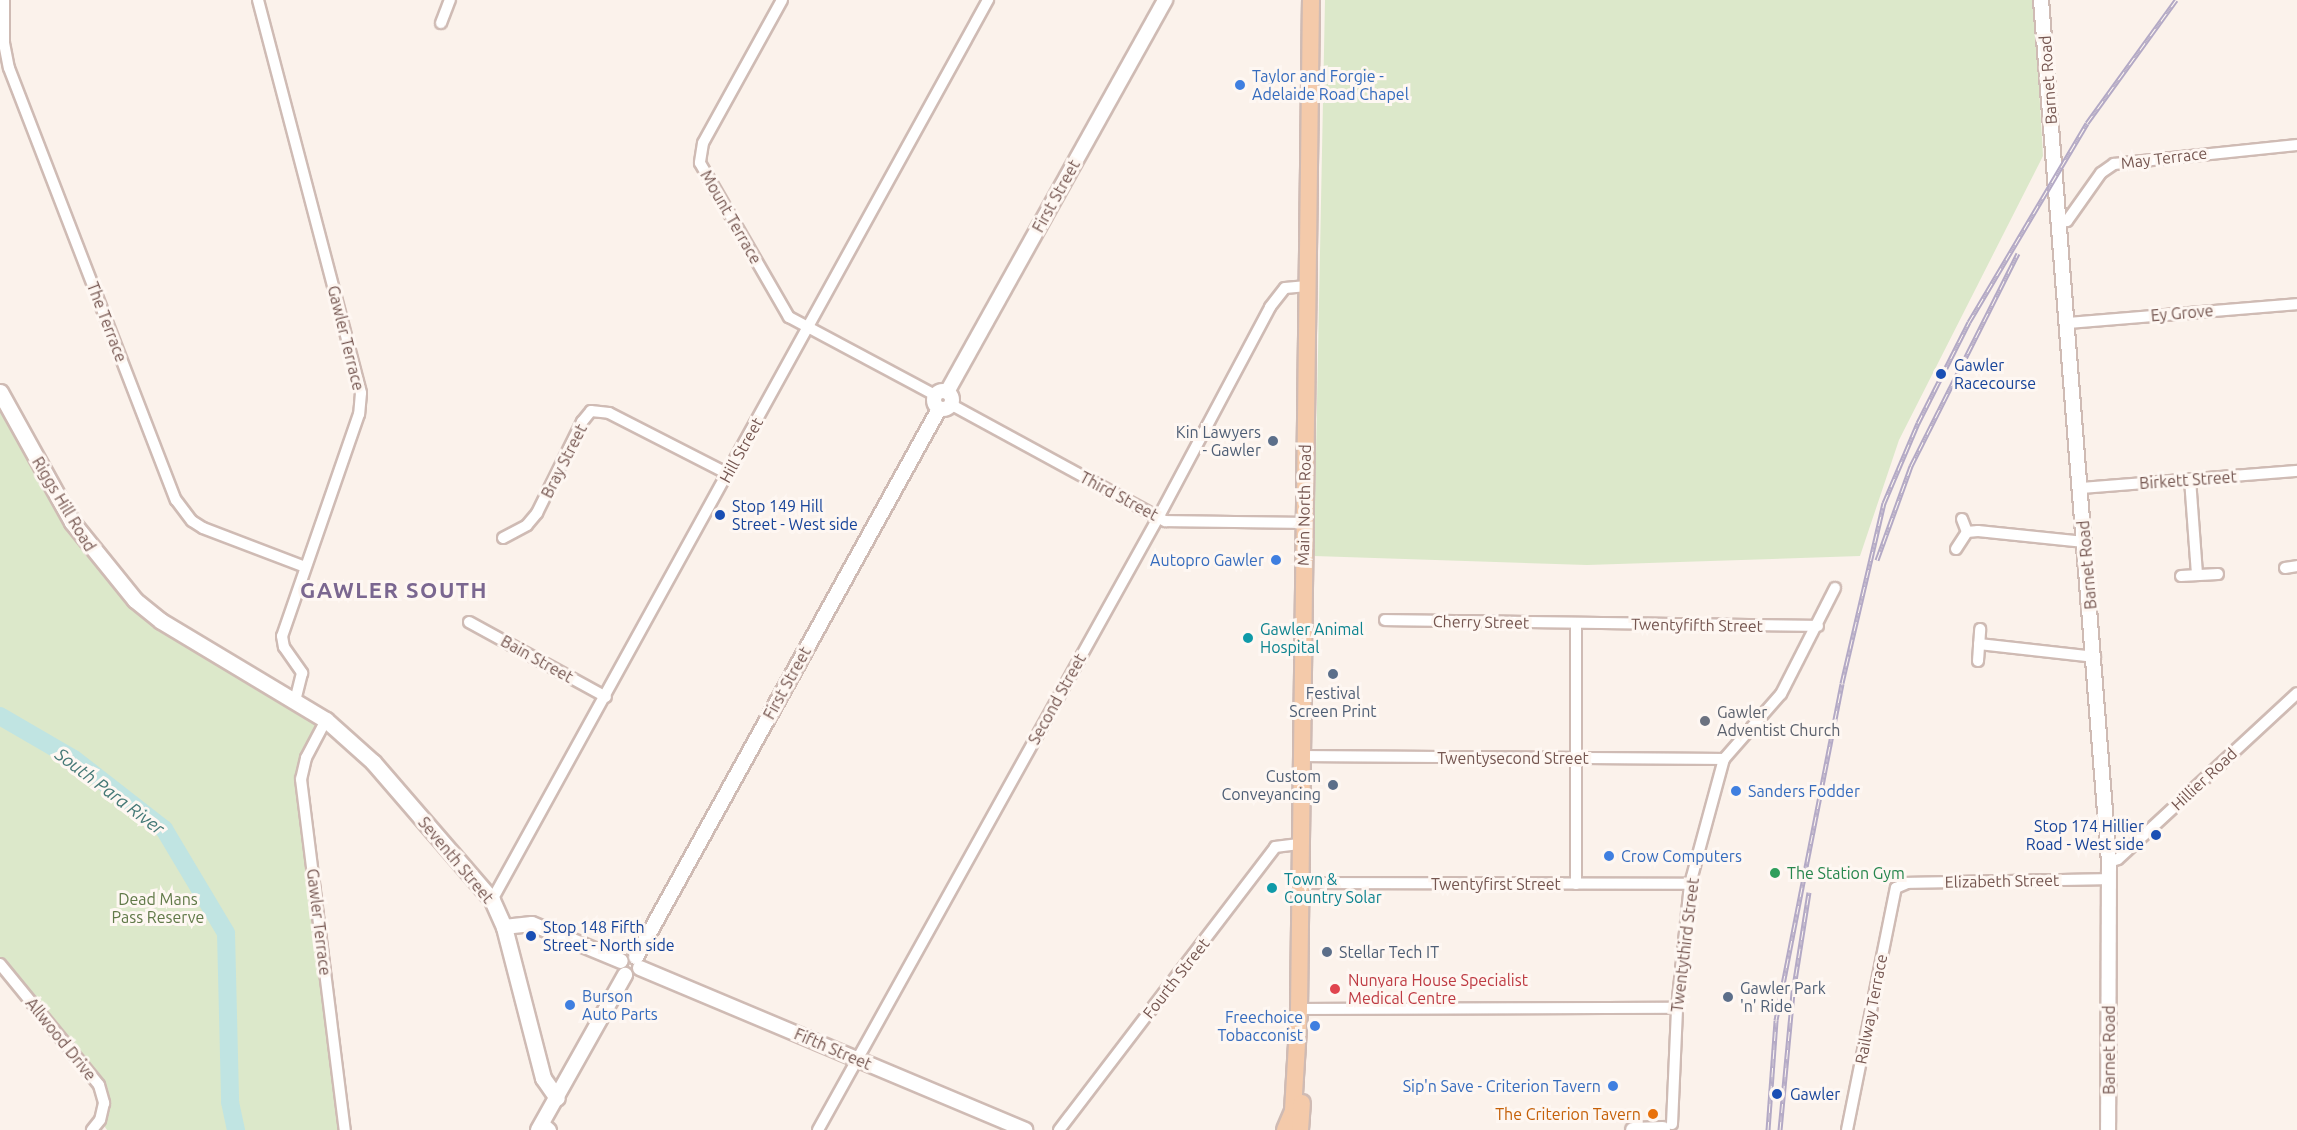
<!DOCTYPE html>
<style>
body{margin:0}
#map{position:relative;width:2297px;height:1130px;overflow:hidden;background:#fbf2eb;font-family:Ubuntu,sans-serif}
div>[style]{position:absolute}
.green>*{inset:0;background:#dce8ca}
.river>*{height:18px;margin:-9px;padding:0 9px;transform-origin:9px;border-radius:9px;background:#c0e4e2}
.roads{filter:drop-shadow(2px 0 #cfbbb4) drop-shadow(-2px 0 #cfbbb4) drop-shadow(0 2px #cfbbb4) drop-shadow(0 -2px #cfbbb4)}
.minor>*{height:10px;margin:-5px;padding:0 5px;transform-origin:5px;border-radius:5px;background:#fff}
.tertiary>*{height:14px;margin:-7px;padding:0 7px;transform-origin:7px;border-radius:7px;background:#fff}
.tertiary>.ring{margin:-7px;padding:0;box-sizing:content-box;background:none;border:14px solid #fff;border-radius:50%}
.secondary>*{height:15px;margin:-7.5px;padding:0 7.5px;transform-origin:7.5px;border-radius:7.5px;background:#fff}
.primary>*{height:16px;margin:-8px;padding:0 8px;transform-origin:8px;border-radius:8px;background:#f4caaa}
.rail>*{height:5px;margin-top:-2.5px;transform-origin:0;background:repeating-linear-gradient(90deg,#fef7f2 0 9px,#b3a9c5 0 18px);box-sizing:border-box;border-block:2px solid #b3a9c5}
.dots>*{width:16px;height:16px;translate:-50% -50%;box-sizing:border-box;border:3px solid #fef7f2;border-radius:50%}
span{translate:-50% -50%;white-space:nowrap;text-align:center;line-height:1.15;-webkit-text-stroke:6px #fef7f2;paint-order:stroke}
.shop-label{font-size:16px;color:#366cbe}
.left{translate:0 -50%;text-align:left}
.right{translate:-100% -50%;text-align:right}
.street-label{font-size:16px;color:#755650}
.transit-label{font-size:16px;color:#164399}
.service-label{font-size:16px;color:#4e5e75}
.culture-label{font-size:16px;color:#0d838f}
.worship-label{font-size:16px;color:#5b616d}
.leisure-label{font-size:16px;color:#27864d}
.park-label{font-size:16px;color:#607948}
.health-label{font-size:16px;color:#be3a42}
.food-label{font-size:16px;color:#c56008}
.water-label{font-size:18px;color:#447876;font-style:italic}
.district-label{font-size:22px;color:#7a6790;font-weight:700;letter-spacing:1.5px}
</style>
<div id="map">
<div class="green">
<i style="clip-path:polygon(1325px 0,2034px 0,2043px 156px,1899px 440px,1860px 556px,1587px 565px,1314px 556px)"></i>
<i style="clip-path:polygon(0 392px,72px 522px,135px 600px,326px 720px,301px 769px,345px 1130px,107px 1130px,100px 1120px,99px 1085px,0 964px)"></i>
</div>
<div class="river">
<i style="left:0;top:716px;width:86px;rotate:30.2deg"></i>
<i style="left:74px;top:759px;width:114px;rotate:37.9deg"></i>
<i style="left:164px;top:829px;width:121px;rotate:59.2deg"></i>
<i style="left:226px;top:933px;width:169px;rotate:88.6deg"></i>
<i style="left:230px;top:1102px;width:29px;rotate:78deg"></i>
</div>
<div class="roads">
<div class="minor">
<i style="left:4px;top:0;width:43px;rotate:90deg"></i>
<i style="left:4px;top:43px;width:25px;rotate:79deg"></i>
<i style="left:9px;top:68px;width:463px;rotate:68.9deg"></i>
<i style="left:176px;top:500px;width:26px;rotate:53deg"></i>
<i style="left:192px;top:521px;width:13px;rotate:32deg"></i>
<i style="left:203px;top:528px;width:109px;rotate:20.9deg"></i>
<i style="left:258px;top:0;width:406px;rotate:75.3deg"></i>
<i style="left:361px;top:393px;width:21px;rotate:95deg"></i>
<i style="left:359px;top:414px;width:235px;rotate:109.1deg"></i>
<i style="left:282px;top:636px;width:11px;rotate:80deg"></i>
<i style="left:284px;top:647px;width:32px;rotate:55deg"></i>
<i style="left:302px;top:673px;width:29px;rotate:104deg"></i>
<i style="left:782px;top:0;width:163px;rotate:118.9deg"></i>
<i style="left:703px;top:143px;width:20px;rotate:99deg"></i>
<i style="left:700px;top:163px;width:178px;rotate:60deg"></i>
<i style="left:789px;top:317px;width:166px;rotate:28.1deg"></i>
<i style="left:441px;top:23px;width:25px;rotate:-69deg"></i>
<i style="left:2059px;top:222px;width:8px;rotate:-7deg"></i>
<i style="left:2067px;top:221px;width:59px;rotate:-54.7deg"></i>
<i style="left:2101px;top:173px;width:16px;rotate:-35deg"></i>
<i style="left:2114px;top:164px;width:184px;rotate:-5.9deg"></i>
<i style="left:2067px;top:323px;width:231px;rotate:-4.7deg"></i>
<i style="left:952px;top:405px;width:243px;rotate:28.6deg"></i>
<i style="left:1165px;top:521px;width:139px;rotate:0.8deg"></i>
<i style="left:2190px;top:479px;width:96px;rotate:85.8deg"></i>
<i style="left:2080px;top:488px;width:218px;rotate:-4.5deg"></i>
<i style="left:1962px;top:519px;width:14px;rotate:69deg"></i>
<i style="left:503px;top:538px;width:27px;rotate:-28deg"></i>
<i style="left:527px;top:525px;width:16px;rotate:-50deg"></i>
<i style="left:537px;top:513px;width:102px;rotate:-63.7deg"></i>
<i style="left:582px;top:422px;width:14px;rotate:-51deg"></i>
<i style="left:591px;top:411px;width:18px;rotate:6deg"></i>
<i style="left:609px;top:413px;width:134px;rotate:27.1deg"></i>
<i style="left:1956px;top:549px;width:20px;rotate:-57deg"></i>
<i style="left:1967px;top:532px;width:11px;rotate:-5deg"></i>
<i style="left:1978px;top:531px;width:107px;rotate:5.9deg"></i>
<i style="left:2285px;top:568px;width:12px;rotate:-9deg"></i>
<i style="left:2181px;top:576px;width:37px;rotate:-3deg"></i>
<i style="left:1385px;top:620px;width:433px;rotate:0.8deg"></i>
<i style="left:469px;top:622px;width:156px;rotate:28.7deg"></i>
<i style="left:1576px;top:623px;width:261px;rotate:90deg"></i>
<i style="left:1979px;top:644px;width:117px;rotate:6.4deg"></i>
<i style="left:1978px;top:661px;width:32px;rotate:-86deg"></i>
<i style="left:326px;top:720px;width:43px;rotate:117.8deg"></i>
<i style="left:306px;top:758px;width:22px;rotate:103deg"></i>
<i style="left:301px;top:779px;width:354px;rotate:82.9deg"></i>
<i style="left:1302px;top:756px;width:422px;rotate:0.4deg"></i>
<i style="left:2109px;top:862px;width:9px;rotate:-18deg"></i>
<i style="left:2118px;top:859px;width:244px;rotate:-42.8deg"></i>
<i style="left:1301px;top:883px;width:389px;rotate:0.1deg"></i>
<i style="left:492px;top:900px;width:1028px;rotate:-61.14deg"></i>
<i style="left:0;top:964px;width:156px;rotate:50.7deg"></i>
<i style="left:99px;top:1085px;width:19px;rotate:74deg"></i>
<i style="left:104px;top:1103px;width:17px;rotate:103deg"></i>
<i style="left:100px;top:1120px;width:13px;rotate:129deg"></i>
<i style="left:1299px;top:1009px;width:378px;rotate:-0.2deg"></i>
<i style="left:1672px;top:1124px;width:116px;rotate:-87.5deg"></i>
<i style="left:1677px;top:1008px;width:125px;rotate:-84deg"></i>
<i style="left:1690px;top:884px;width:130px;rotate:-74.8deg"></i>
<i style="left:1724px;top:759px;width:86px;rotate:-48.8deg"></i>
<i style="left:1781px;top:694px;width:119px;rotate:-63deg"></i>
<i style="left:818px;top:1130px;width:700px;rotate:-60.95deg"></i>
<i style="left:1158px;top:518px;width:239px;rotate:-62deg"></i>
<i style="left:1270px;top:307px;width:24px;rotate:-52deg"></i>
<i style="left:1285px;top:288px;width:22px;rotate:-5deg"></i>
<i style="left:1059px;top:1130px;width:356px;rotate:-52.6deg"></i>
<i style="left:1275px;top:847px;width:26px;rotate:-7deg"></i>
<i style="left:1847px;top:1130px;width:247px;rotate:-78.6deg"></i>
<i style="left:1896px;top:888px;width:12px;rotate:-24deg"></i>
<i style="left:1907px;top:883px;width:202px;rotate:-1.1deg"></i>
</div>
<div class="tertiary">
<i style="left:2041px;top:0;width:865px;rotate:85.49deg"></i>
<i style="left:2109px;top:862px;width:268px;rotate:90.2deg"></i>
<i class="ring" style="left:934px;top:391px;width:4px;height:4px"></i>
<i style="left:947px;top:392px;width:449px;rotate:-60.9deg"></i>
<i style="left:504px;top:927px;width:28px;rotate:-6deg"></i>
<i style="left:532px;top:924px;width:96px;rotate:22.6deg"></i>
<i style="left:636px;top:957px;width:626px;rotate:-61.06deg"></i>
<i style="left:640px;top:968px;width:418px;rotate:22.8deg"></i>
<i style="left:538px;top:1130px;width:178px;rotate:-60.7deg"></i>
<i style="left:1633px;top:1130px;width:30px;rotate:-2deg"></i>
</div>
<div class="secondary">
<i style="left:0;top:392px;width:149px;rotate:61deg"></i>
<i style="left:72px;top:522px;width:100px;rotate:51.1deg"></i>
<i style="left:135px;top:600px;width:33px;rotate:39deg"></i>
<i style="left:161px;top:621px;width:192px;rotate:31deg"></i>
<i style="left:326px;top:720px;width:63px;rotate:41.8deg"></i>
<i style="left:373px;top:762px;width:182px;rotate:49.2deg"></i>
<i style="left:492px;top:900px;width:30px;rotate:66deg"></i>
<i style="left:504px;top:927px;width:156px;rotate:75.5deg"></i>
<i style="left:543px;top:1078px;width:24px;rotate:55deg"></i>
<i style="left:542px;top:1125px;width:8px;rotate:40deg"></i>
</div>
<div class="primary">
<i style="left:1285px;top:1130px;width:21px;rotate:-67deg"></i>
<i style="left:1293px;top:1111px;width:102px;rotate:-86.6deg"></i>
<i style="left:1299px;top:1009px;width:1009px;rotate:-89.32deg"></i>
<i style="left:1300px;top:1130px;width:27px;rotate:-86deg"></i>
</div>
</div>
<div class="rail">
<i style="left:1877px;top:560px;width:100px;rotate:-70.1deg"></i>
<i style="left:1911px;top:466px;width:238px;rotate:-63.3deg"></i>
<i style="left:1768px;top:1130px;width:110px;rotate:-85.8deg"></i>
<i style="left:1776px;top:1020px;width:343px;rotate:-78.9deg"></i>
<i style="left:1842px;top:683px;width:185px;rotate:-76.9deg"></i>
<i style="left:1884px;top:503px;width:87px;rotate:-67deg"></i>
<i style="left:1918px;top:423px;width:113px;rotate:-63.2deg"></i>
<i style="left:1969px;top:322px;width:231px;rotate:-59.3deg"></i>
<i style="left:2087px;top:123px;width:152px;rotate:-54.1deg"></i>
<i style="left:1780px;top:1130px;width:138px;rotate:-84.6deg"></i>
<i style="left:1793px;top:993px;width:102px;rotate:-81deg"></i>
</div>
<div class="dots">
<i style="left:1240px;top:85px;background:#3f7fe0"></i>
<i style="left:1941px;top:374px;background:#1a4fb4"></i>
<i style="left:1273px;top:441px;background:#5c6f8a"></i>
<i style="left:720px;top:515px;background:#1a4fb4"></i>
<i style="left:1276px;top:560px;background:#3f7fe0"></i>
<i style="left:1248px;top:638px;background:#0f9aa8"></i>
<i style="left:1333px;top:674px;background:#5c6f8a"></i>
<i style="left:1705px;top:721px;background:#6b7280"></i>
<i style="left:1333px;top:785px;background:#5c6f8a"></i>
<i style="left:1736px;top:791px;background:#3f7fe0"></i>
<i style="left:2156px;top:835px;background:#1a4fb4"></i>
<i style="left:1609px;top:856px;background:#3f7fe0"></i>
<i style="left:1775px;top:873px;background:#2e9e5b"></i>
<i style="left:1272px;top:888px;background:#0f9aa8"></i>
<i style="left:531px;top:936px;background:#1a4fb4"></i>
<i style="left:1327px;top:952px;background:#5c6f8a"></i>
<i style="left:1335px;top:989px;background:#e0444e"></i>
<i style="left:1728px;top:997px;background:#5c6f8a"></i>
<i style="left:570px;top:1005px;background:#3f7fe0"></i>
<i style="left:1315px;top:1026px;background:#3f7fe0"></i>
<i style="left:1613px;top:1086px;background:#3f7fe0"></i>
<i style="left:1777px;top:1094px;background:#1a4fb4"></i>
<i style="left:1653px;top:1114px;background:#e8710a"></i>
</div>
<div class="shop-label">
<span class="left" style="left:1252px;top:85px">Taylor and Forgie -<br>Adelaide Road Chapel</span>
<span class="right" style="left:1264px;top:560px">Autopro Gawler</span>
<span class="left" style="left:1748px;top:791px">Sanders Fodder</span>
<span class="left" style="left:1621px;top:856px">Crow Computers</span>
<span class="left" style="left:582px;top:1005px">Burson<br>Auto Parts</span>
<span class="right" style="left:1303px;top:1026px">Freechoice<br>Tobacconist</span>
<span class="right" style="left:1601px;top:1086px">Sip'n Save - Criterion Tavern</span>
</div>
<div class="street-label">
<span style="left:2048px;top:80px;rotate:-94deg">Barnet Road</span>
<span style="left:2164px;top:158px;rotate:-7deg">May Terrace</span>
<span style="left:1056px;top:196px;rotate:-61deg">First Street</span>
<span style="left:731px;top:217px;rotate:60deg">Mount Terrace</span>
<span style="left:2182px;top:313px;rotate:-5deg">Ey Grove</span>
<span style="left:107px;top:322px;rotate:69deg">The Terrace</span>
<span style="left:346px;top:338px;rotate:76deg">Gawler Terrace</span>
<span style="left:741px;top:450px;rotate:-61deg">Hill Street</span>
<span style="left:564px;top:461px;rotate:-63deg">Bray Street</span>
<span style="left:2188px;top:480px;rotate:-4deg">Birkett Street</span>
<span style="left:1119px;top:496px;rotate:28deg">Third Street</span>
<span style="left:64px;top:504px;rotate:59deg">Riggs Hill Road</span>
<span style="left:1304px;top:505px;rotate:-89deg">Main North Road</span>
<span style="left:2087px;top:565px;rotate:-95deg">Barnet Road</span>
<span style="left:1481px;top:622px;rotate:1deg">Cherry Street</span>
<span style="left:1697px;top:625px;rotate:1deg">Twentyfifth Street</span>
<span style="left:537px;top:659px;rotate:29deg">Bain Street</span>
<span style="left:787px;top:683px;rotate:-61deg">First Street</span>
<span style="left:1057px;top:699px;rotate:-61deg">Second Street</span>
<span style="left:1513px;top:758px">Twentysecond Street</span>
<span style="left:2204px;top:779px;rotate:-43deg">Hillier Road</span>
<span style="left:456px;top:860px;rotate:50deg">Seventh Street</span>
<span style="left:2002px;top:881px;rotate:-1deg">Elizabeth Street</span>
<span style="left:1496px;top:884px">Twentyfirst Street</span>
<span style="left:319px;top:922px;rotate:83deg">Gawler Terrace</span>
<span style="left:1685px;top:945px;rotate:-83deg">Twentythird Street</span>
<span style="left:1176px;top:978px;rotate:-52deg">Fourth Street</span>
<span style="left:1871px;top:1009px;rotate:-79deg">Railway Terrace</span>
<span style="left:61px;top:1039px;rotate:51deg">Allwood Drive</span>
<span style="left:833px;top:1049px;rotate:23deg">Fifth Street</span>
<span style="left:2109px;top:1050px;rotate:-90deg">Barnet Road</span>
</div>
<div class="transit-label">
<span class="left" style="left:1954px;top:374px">Gawler<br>Racecourse</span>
<span class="left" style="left:732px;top:515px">Stop 149 Hill<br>Street - West side</span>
<span class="right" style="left:2144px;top:835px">Stop 174 Hillier<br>Road - West side</span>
<span class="left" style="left:543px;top:936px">Stop 148 Fifth<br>Street - North side</span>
<span class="left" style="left:1790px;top:1094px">Gawler</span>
</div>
<div class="service-label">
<span class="right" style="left:1261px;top:441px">Kin Lawyers<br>- Gawler</span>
<span style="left:1333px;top:702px">Festival<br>Screen Print</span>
<span class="right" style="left:1321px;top:785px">Custom<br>Conveyancing</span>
<span class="left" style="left:1339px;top:952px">Stellar Tech IT</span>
<span class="left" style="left:1740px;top:997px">Gawler Park<br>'n' Ride</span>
</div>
<div class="culture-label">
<span class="left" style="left:1260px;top:638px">Gawler Animal<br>Hospital</span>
<span class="left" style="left:1284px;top:888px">Town &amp;<br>Country Solar</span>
</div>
<div class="worship-label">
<span class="left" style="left:1717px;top:721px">Gawler<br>Adventist Church</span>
</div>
<div class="leisure-label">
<span class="left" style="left:1787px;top:873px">The Station Gym</span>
</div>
<div class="park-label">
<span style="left:158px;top:908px">Dead Mans<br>Pass Reserve</span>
</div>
<div class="health-label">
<span class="left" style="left:1348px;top:989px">Nunyara House Specialist<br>Medical Centre</span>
</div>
<div class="food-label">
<span class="right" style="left:1641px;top:1114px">The Criterion Tavern</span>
</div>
<div class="water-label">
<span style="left:110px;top:791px;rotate:37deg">South Para River</span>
</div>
<div class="district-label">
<span style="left:394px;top:590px">GAWLER SOUTH</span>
</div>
</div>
